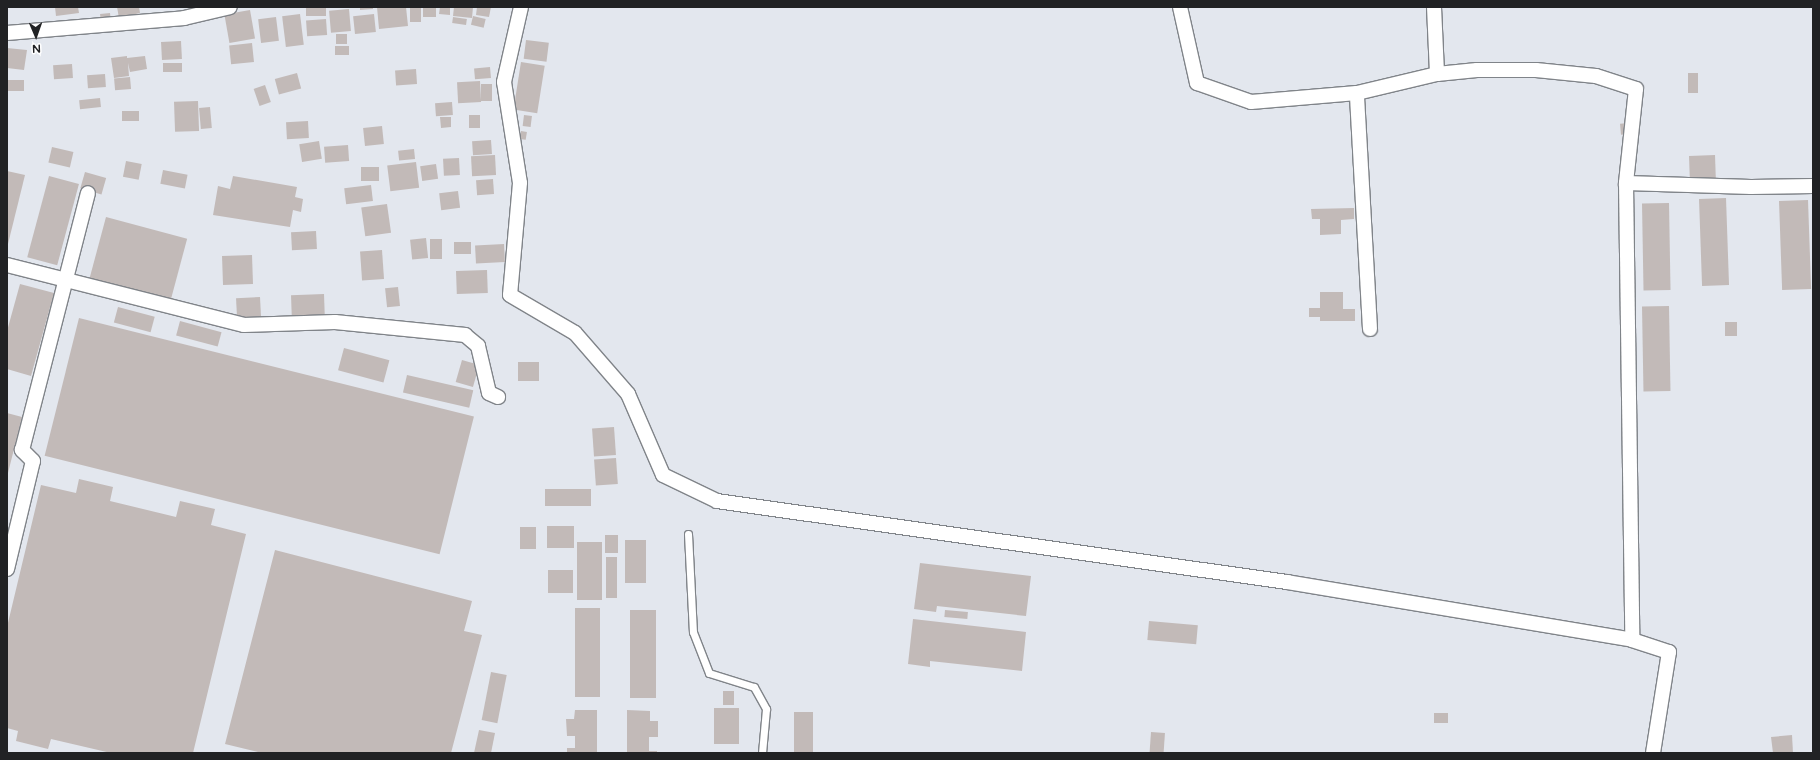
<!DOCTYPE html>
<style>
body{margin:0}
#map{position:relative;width:1820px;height:760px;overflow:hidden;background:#e3e7ee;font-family:"Varela Round",sans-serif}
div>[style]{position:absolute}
.building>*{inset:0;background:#c2bab8;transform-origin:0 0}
.roads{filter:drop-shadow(1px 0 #808489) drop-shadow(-1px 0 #808489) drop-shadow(0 1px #808489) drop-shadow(0 -1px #808489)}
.service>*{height:7px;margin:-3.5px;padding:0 3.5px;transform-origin:3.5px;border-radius:3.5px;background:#fff}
.minor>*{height:14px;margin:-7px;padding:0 7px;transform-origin:7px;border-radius:7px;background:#fff}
span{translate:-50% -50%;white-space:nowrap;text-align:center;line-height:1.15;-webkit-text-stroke:3px #fff;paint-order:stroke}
.frame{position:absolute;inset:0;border:8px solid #212224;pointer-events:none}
.north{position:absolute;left:16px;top:16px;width:40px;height:40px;-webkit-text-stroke:3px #fff;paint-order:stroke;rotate:178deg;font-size:11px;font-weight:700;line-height:16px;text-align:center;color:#212224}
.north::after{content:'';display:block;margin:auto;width:14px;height:18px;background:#212224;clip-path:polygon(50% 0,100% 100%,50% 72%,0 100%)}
</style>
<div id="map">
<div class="building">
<i style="clip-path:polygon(55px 7px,78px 7px,79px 13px,56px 16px)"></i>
<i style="clip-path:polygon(117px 7px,139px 7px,140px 13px,119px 18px)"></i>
<i style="left:306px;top:7px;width:20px;height:9px"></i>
<i style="clip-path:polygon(360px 7px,373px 7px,373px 9px,360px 10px)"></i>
<i style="clip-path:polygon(377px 7px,406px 7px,408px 26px,379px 29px)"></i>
<i style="left:410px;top:7px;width:11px;height:15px"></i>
<i style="left:423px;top:7px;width:13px;height:10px"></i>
<i style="clip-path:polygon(440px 7px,450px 7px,450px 15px,439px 14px)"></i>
<i style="clip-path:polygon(454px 7px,473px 7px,472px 18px,453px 16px)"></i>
<i style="clip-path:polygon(477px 7px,491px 7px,489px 17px,476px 15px)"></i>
<i style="left:349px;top:9px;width:22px;height:20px;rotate:85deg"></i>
<i style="left:250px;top:10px;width:29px;height:26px;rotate:80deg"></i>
<i style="left:110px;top:13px;width:10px;height:10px;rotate:84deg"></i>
<i style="left:300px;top:14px;width:31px;height:18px;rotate:83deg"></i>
<i style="left:374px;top:14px;width:18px;height:21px;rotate:84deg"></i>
<i style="left:473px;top:16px;width:13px;height:9px;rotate:13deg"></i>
<i style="left:276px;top:17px;width:24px;height:18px;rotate:83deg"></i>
<i style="left:453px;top:17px;width:14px;height:6px;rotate:8deg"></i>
<i style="left:326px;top:19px;width:16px;height:20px;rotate:86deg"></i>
<i style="left:336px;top:34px;width:11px;height:10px"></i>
<i style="left:526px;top:40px;width:23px;height:19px;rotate:7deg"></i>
<i style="left:181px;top:41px;width:18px;height:20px;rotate:87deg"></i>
<i style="left:252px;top:43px;width:19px;height:23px;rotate:84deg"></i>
<i style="left:335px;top:46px;width:14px;height:9px"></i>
<i style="clip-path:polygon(7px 48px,27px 50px,24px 70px,7px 68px)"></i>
<i style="clip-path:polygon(127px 56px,127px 58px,145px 56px,147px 69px,130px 72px,128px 63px,129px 76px,114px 78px,111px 58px)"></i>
<i style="left:521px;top:62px;width:24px;height:48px;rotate:9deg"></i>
<i style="left:182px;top:63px;width:9px;height:19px;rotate:90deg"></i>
<i style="left:72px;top:64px;width:14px;height:19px;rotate:86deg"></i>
<i style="left:490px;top:67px;width:11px;height:16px;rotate:85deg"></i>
<i style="left:416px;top:69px;width:15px;height:21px;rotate:86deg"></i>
<i style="left:297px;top:73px;width:16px;height:23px;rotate:75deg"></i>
<i style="left:1688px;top:73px;width:10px;height:20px"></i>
<i style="left:105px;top:74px;width:13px;height:18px;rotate:86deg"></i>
<i style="left:130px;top:77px;width:12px;height:16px;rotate:85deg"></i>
<i style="left:8px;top:80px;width:16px;height:11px"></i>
<i style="left:480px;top:81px;width:21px;height:23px;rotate:87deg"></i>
<i style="left:481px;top:84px;width:11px;height:17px"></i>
<i style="left:265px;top:85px;width:18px;height:12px;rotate:71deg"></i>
<i style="left:100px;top:98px;width:9px;height:21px;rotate:84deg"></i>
<i style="left:198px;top:101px;width:30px;height:24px;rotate:88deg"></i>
<i style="left:452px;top:102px;width:13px;height:17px;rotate:86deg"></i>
<i style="left:210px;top:107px;width:21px;height:11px;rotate:85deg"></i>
<i style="left:139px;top:111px;width:10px;height:17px;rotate:90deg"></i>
<i style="left:480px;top:115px;width:13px;height:11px;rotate:90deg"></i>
<i style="left:524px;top:115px;width:8px;height:11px;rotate:7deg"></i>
<i style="clip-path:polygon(440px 117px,451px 117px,451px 127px,441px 128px)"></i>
<i style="left:308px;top:121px;width:17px;height:22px;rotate:87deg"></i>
<i style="left:1629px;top:123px;width:11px;height:9px;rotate:85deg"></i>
<i style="left:382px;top:126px;width:18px;height:19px;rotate:84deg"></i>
<i style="left:521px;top:131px;width:6px;height:8px;rotate:9deg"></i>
<i style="left:491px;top:140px;width:14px;height:19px;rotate:86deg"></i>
<i style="left:319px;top:141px;width:18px;height:20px;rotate:81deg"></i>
<i style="left:348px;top:145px;width:16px;height:24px;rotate:86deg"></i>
<i style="left:52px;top:147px;width:22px;height:16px;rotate:13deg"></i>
<i style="left:414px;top:149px;width:10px;height:16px;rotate:84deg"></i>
<i style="left:495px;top:155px;width:20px;height:24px;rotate:87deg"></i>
<i style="left:1715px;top:155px;width:24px;height:26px;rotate:88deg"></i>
<i style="left:459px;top:158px;width:17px;height:16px;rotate:87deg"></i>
<i style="left:126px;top:161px;width:16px;height:16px;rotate:11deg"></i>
<i style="left:416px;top:162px;width:26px;height:29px;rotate:83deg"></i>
<i style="left:436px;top:164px;width:15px;height:16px;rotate:82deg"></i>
<i style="left:379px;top:167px;width:14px;height:18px;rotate:90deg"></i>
<i style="left:163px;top:170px;width:25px;height:14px;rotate:11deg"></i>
<i style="clip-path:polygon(7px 171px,25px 175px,8px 244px,7px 244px)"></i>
<i style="left:85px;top:172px;width:22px;height:17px;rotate:16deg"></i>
<i style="left:49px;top:176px;width:31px;height:84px;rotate:15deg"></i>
<i style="clip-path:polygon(233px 176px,297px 187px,295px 197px,303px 199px,301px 212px,293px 210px,290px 227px,213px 215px,218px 186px,230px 189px)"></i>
<i style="left:493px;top:179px;width:15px;height:17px;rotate:86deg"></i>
<i style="left:371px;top:185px;width:16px;height:27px;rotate:83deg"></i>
<i style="left:458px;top:191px;width:17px;height:19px;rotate:83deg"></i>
<i style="left:1726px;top:198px;width:87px;height:27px;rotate:88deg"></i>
<i style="left:1808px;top:200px;width:89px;height:29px;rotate:88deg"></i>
<i style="left:1669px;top:203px;width:87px;height:27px;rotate:89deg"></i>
<i style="left:387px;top:204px;width:29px;height:26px;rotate:82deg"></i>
<i style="clip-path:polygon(1354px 208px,1354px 219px,1341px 220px,1341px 234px,1320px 235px,1320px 219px,1312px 219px,1311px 209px)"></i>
<i style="left:106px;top:217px;width:84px;height:67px;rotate:15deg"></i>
<i style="left:316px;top:231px;width:18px;height:25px;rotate:87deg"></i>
<i style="left:426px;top:238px;width:20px;height:16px;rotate:84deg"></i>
<i style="left:430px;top:239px;width:12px;height:20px"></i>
<i style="left:471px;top:242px;width:12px;height:17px;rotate:90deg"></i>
<i style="left:504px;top:244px;width:18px;height:29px;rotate:87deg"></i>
<i style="left:382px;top:250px;width:29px;height:22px;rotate:86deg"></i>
<i style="left:252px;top:255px;width:29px;height:30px;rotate:88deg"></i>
<i style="left:487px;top:270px;width:23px;height:31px;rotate:88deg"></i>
<i style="clip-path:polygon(20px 284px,54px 293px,31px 376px,7px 369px,7px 331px)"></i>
<i style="left:398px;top:287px;width:19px;height:13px;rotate:84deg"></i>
<i style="clip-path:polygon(1320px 292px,1343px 292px,1343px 309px,1355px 309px,1355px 321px,1320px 321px,1320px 317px,1309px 317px,1309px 308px,1320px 308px)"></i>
<i style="left:324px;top:294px;width:26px;height:33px;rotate:88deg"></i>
<i style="left:260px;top:297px;width:20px;height:24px;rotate:87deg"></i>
<i style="left:1669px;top:306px;width:85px;height:27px;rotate:89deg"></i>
<i style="left:118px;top:307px;width:38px;height:16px;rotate:15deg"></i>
<i style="left:79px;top:318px;width:407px;height:142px;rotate:14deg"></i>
<i style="left:180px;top:321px;width:43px;height:15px;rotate:15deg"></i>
<i style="left:1725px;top:322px;width:12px;height:14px"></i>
<i style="left:344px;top:348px;width:47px;height:23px;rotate:15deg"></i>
<i style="left:462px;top:360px;width:18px;height:23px;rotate:16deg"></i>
<i style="left:518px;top:362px;width:21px;height:19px"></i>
<i style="left:407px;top:375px;width:68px;height:18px;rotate:13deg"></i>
<i style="clip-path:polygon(7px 413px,22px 417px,8px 473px,7px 473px)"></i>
<i style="left:614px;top:427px;width:28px;height:22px;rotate:86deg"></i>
<i style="left:616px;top:458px;width:26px;height:22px;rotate:86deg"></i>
<i style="clip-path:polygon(79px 479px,113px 487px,110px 501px,176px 517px,180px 501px,215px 509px,211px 525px,246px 534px,193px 753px,111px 753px,51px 739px,48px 749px,16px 741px,18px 731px,7px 728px,7px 627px,41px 485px,76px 493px)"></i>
<i style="left:591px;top:489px;width:17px;height:46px;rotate:90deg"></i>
<i style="left:547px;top:526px;width:27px;height:22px"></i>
<i style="left:520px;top:527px;width:16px;height:22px"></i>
<i style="left:605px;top:535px;width:13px;height:18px"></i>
<i style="left:625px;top:540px;width:21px;height:43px"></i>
<i style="left:577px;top:542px;width:25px;height:58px"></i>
<i style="clip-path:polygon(275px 550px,472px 601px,464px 631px,482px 635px,451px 753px,262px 753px,225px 744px)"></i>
<i style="left:606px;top:557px;width:11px;height:41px"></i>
<i style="clip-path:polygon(920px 563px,1031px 576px,1026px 616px,937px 606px,936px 612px,914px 609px)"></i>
<i style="left:548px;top:570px;width:25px;height:23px"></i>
<i style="left:575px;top:608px;width:25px;height:89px"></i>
<i style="left:630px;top:610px;width:26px;height:88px"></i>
<i style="left:945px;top:610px;width:23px;height:7px;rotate:5deg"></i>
<i style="clip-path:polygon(913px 619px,1026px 632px,1022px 671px,930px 661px,930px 667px,908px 664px)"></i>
<i style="left:1149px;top:621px;width:49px;height:19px;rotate:5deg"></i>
<i style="left:491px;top:672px;width:16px;height:49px;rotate:11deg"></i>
<i style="left:723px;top:691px;width:11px;height:14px"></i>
<i style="left:714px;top:708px;width:25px;height:36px"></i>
<i style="clip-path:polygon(575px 710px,597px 710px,597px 753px,567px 753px,567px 748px,575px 748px,575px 736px,567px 736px,566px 719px,574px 719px)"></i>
<i style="clip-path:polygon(627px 710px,650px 711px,650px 721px,658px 721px,658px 737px,649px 737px,649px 751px,657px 751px,657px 753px,627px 753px)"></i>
<i style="left:794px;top:712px;width:19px;height:41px"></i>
<i style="left:1434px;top:713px;width:14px;height:10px"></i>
<i style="clip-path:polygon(479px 730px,495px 733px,491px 753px,474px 753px)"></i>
<i style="left:1151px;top:732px;width:14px;height:21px;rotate:4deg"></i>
<i style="clip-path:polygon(1792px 735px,1793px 753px,1773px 753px,1771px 737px)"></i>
</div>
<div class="roads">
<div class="service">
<i style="left:688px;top:534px;width:98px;rotate:87.1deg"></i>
<i style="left:693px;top:632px;width:44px;rotate:68.7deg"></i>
<i style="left:709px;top:673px;width:47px;rotate:17.3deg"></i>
<i style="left:754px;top:687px;width:25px;rotate:61deg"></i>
<i style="left:766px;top:709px;width:44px;rotate:95.2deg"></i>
</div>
<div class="minor">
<i style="left:521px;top:7px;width:77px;rotate:102.8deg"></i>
<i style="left:504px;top:82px;width:102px;rotate:81deg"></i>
<i style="left:520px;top:183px;width:112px;rotate:95.1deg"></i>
<i style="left:510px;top:295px;width:75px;rotate:30.3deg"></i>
<i style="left:575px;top:333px;width:81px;rotate:49deg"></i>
<i style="left:628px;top:394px;width:88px;rotate:66.6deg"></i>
<i style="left:663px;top:475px;width:60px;rotate:25.7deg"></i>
<i style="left:717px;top:501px;width:576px;rotate:8.09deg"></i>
<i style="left:1287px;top:582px;width:350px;rotate:9.5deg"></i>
<i style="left:1180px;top:7px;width:78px;rotate:77.4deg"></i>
<i style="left:1197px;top:83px;width:57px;rotate:19.4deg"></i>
<i style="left:1251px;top:102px;width:106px;rotate:-4.9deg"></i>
<i style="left:1434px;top:7px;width:67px;rotate:87.4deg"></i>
<i style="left:7px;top:33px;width:178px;rotate:-4.8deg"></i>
<i style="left:184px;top:18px;width:47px;rotate:-13.4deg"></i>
<i style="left:1626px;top:183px;width:457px;rotate:89.2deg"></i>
<i style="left:1632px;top:640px;width:39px;rotate:18deg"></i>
<i style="left:1669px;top:652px;width:102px;rotate:99deg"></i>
<i style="left:7px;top:265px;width:244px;rotate:14.2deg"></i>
<i style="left:244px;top:325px;width:91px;rotate:-1.9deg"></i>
<i style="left:335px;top:322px;width:131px;rotate:5.7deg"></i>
<i style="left:465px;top:335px;width:17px;rotate:40deg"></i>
<i style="left:478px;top:346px;width:48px;rotate:76.8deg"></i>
<i style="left:489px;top:393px;width:10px;rotate:24deg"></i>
<i style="left:1370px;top:329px;width:236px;rotate:-93.2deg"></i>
<i style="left:1357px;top:93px;width:82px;rotate:-13.4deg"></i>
<i style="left:1437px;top:74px;width:40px;rotate:-5.7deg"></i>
<i style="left:1477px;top:70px;width:59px"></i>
<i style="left:1536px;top:70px;width:60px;rotate:5.7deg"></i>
<i style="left:1596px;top:76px;width:42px;rotate:18deg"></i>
<i style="left:1636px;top:89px;width:95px;rotate:96.1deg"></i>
<i style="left:1626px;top:183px;width:125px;rotate:1.8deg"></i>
<i style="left:1751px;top:187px;width:62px;rotate:-0.9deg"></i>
<i style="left:7px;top:569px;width:111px;rotate:-76.5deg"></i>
<i style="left:33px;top:461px;width:16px;rotate:-135deg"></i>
<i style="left:22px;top:450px;width:265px;rotate:-75.6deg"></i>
</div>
</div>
<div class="frame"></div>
<div class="north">N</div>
</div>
